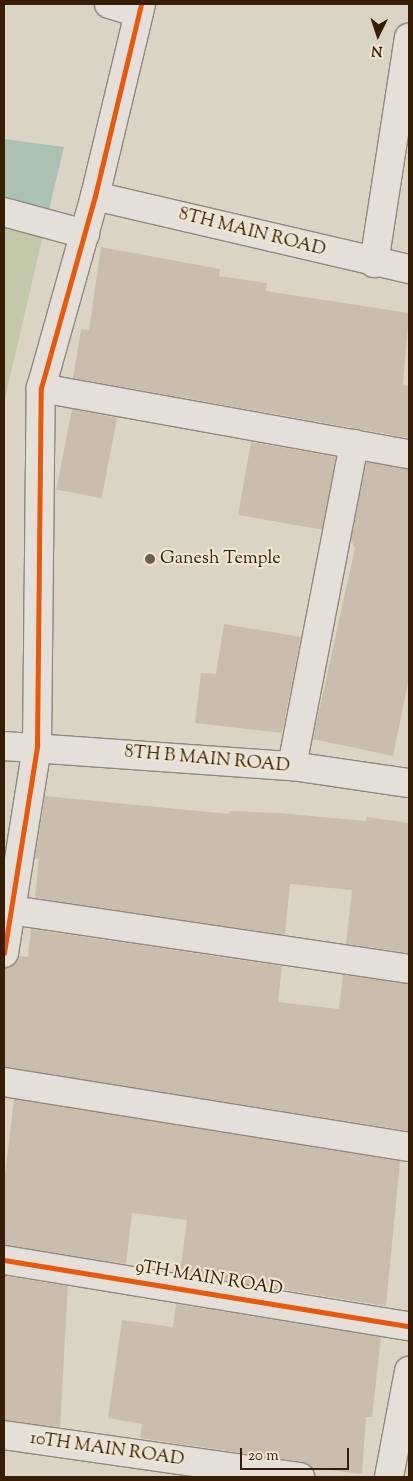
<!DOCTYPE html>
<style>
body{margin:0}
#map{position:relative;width:413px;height:1481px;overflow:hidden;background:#dbd4c5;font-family:"Sorts Mill Goudy",serif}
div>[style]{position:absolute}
.green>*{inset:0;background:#c4c8aa}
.water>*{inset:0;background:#abc2b2}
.building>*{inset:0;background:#cabdae;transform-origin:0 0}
.roads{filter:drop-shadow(1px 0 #90887c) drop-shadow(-1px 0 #90887c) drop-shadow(0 1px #90887c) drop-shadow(0 -1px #90887c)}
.minor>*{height:28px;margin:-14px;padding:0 14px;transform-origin:14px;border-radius:14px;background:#e4e0d9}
.tertiary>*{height:28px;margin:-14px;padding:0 14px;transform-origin:14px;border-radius:14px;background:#e4e0d9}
.cycleway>*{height:5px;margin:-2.5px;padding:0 2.5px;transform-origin:2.5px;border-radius:2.5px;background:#e8590c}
.dots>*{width:14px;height:14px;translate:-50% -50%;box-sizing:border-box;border:2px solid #eee6d3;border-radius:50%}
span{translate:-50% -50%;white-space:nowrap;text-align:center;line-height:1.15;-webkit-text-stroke:4.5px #eee6d3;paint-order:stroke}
.street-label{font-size:18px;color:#371d03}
.poi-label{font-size:18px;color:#371d03}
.left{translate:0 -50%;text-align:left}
.frame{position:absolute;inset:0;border:5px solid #371d03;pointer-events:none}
.north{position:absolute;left:353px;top:10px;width:50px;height:50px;-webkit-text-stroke:4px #eee6d3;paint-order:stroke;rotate:184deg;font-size:14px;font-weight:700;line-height:20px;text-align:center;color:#371d03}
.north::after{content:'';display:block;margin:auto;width:18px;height:22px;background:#371d03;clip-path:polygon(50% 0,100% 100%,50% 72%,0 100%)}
.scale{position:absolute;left:240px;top:1448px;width:109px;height:22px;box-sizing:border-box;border:2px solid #371d03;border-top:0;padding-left:6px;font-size:15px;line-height:18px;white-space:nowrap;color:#371d03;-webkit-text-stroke:4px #eee6d3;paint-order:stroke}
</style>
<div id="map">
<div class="green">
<i style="clip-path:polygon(4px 204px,47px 218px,4px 403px)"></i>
</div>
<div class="water">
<i style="clip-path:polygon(4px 139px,64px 147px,47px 218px,4px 204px)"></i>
</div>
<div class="building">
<i style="clip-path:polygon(101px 247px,220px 269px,219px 276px,267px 283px,266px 291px,409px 313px,403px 385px,409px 386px,409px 438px,73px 378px,81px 329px,89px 330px)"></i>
<i style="left:72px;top:409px;width:46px;height:82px;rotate:11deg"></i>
<i style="left:251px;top:442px;width:86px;height:74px;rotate:10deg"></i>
<i style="clip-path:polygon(366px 462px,409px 469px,409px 678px,393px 756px,313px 739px,355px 548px,351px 540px)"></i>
<i style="clip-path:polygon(224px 624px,301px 637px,282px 733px,195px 723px,201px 673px,216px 674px)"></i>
<i style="clip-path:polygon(45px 796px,229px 814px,230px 811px,279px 813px,366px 821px,367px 817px,409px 823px,409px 953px,346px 944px,352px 890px,290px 884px,285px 935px,35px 898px,39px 859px,35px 858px)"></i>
<i style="clip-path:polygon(31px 929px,282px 966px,278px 1002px,339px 1009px,343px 975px,409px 984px,409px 1131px,4px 1067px,4px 968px,16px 963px,19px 956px,28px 957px)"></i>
<i style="clip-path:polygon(14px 1099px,400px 1161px,386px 1306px,180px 1273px,187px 1220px,132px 1213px,126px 1264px,4px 1245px,4px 1184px)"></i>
<i style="clip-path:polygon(4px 1276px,68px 1286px,60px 1427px,4px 1420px)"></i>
<i style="clip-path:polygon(176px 1304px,381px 1337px,372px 1417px,366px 1417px,362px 1474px,313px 1468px,302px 1462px,140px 1438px,142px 1424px,108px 1418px,122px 1320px,173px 1327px)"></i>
</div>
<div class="roads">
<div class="minor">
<i style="left:109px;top:4px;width:30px;rotate:17deg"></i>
<i style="left:4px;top:212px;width:84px;rotate:15.2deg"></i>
<i style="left:374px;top:263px;width:228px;rotate:-81.2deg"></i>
<i style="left:41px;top:388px;width:374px;rotate:10.2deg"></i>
<i style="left:292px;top:766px;width:328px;rotate:-79.1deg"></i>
<i style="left:4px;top:909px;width:409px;rotate:8.4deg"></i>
<i style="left:4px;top:953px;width:210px;rotate:-80.9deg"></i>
<i style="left:4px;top:1082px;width:410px;rotate:9.1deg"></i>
<i style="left:4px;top:1260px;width:410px;rotate:9.3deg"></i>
<i style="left:4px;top:1435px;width:299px;rotate:8.1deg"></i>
</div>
<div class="tertiary">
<i style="left:95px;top:196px;width:322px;rotate:13.1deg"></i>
<i style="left:4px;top:746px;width:289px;rotate:4deg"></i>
<i style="left:292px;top:766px;width:118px;rotate:8.3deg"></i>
<i style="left:37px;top:746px;width:358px;rotate:-89.4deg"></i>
<i style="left:41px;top:388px;width:199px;rotate:-74.3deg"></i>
<i style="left:95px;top:196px;width:197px;rotate:-76.5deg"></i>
<i style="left:389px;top:1477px;width:108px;rotate:-79.3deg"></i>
</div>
</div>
<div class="cycleway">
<i style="left:4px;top:953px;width:210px;rotate:-80.9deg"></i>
<i style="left:37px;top:746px;width:358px;rotate:-89.4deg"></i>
<i style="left:41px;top:388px;width:199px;rotate:-74.3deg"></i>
<i style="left:95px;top:196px;width:197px;rotate:-76.5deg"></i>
<i style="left:4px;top:1260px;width:410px;rotate:9.3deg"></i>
</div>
<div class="dots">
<i style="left:150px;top:559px;background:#705d47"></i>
</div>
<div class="street-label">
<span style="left:252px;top:233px;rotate:14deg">8TH MAIN ROAD</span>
<span style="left:207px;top:760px;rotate:5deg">8TH B MAIN ROAD</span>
<span style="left:209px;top:1279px;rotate:9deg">9TH MAIN ROAD</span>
<span style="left:107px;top:1450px;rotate:8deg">10TH MAIN ROAD</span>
</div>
<div class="poi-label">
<span class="left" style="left:160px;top:559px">Ganesh Temple</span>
</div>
<div class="frame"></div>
<div class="north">N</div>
<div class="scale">20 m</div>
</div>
